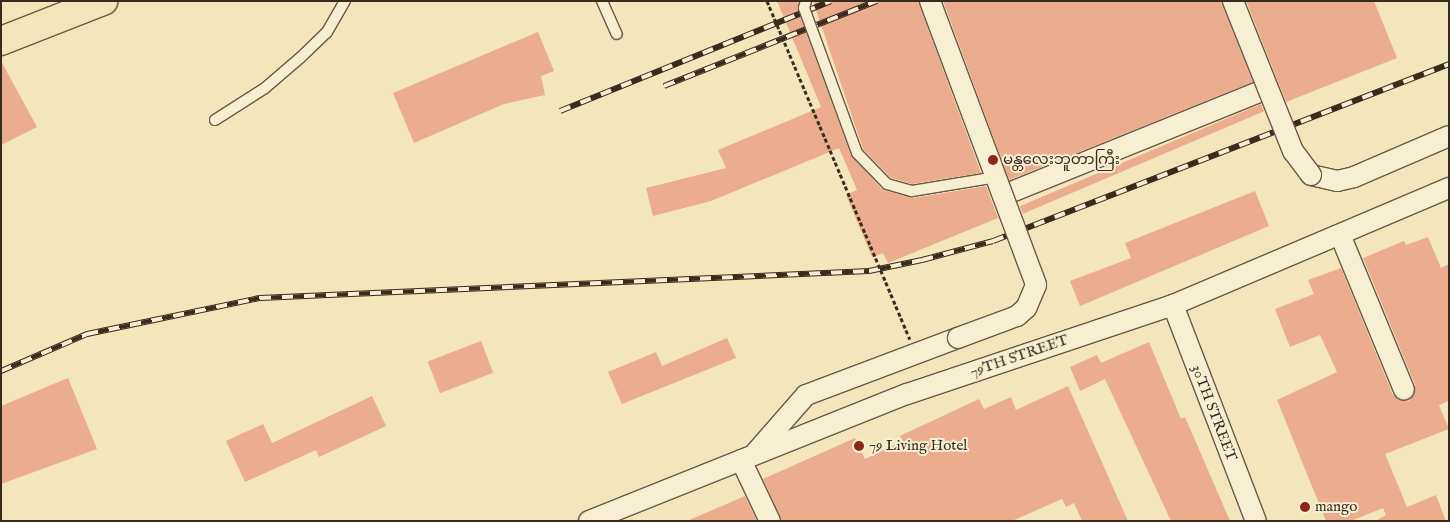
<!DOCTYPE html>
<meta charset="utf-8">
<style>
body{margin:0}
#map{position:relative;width:1450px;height:522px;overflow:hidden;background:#f3e6ba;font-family:"IM FELL English","Noto Sans Myanmar",serif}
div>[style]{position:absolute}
.building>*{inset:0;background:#ebad8d;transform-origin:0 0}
.roads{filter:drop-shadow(1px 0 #685a45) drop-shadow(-1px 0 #685a45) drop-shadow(0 1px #685a45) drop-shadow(0 -1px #685a45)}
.service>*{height:10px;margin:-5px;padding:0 5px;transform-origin:5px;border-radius:5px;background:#f7efd2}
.minor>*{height:20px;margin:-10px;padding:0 10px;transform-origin:10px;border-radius:10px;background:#f7efd2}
.primary>*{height:28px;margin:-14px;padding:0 14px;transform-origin:14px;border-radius:14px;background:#f3e6ba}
.rail>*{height:5.5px;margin-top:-2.75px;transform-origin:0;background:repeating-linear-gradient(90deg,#f7efd2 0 11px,#392b1e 0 22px);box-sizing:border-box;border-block:1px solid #392b1e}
.path-bridge>*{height:3px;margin-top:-1.5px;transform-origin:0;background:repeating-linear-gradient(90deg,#392b1e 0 4px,transparent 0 6.5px)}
.bridges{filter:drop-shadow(1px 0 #685a45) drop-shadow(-1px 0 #685a45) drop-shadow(0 1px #685a45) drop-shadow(0 -1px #685a45)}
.service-bridge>*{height:10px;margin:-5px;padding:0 5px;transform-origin:5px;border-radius:5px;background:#f7efd2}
.minor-bridge>*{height:20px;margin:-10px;padding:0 10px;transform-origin:10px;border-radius:10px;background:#f7efd2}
.dots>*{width:14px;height:14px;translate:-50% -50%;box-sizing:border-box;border:2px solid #f7efd2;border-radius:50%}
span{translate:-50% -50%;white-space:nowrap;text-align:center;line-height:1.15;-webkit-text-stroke:4px #f7efd2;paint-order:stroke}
.poi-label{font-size:15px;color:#392b1e}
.left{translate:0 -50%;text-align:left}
.street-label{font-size:15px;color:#392b1e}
.frame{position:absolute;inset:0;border:2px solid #392b1e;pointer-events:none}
</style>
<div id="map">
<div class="building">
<i style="clip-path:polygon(777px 1px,799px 1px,798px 10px,851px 155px,882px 189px,913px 198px,986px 186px,998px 218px,888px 263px,883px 253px,872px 257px,846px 195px,857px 190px,839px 148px,711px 201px,653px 216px,646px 188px,726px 168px,718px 150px,821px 107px)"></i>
<i style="clip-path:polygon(813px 1px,918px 1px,981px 173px,912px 184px,891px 178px,863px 149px)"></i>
<i style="clip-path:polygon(943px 1px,1221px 1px,1253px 82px,1009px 180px)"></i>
<i style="clip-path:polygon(1246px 1px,1374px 1px,1397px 58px,1286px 102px)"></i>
<i style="clip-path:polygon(538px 32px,554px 71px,541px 76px,545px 95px,504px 104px,414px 143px,393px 93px)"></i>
<i style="clip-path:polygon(1px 61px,37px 127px,1px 145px)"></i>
<i style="left:1261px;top:104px;width:8px;height:262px;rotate:67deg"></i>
<i style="clip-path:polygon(1255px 191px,1269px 226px,1080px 306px,1070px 281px,1131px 258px,1125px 243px)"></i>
<i style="clip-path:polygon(1428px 237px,1441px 268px,1449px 264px,1449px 401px,1439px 405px,1449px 429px,1385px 454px,1407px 507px,1436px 495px,1446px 521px,1375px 521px,1386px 515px,1383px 508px,1351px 521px,1326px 521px,1277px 400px,1337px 372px,1320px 335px,1290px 347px,1275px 309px,1314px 294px,1308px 280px,1341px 268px,1393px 395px,1409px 401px,1415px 385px,1363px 258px,1404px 241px,1406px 245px)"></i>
<i style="clip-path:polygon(727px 338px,736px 358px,622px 404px,608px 372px,656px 352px,662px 366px)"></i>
<i style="left:481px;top:341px;width:34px;height:57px;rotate:69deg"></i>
<i style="clip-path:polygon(1149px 342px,1181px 419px,1185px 417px,1230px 521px,1171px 521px,1105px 379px,1080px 391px,1070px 367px,1097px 355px,1101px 363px)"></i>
<i style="clip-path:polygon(68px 378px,97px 449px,1px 484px,1px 406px)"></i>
<i style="clip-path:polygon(1068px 386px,1128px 521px,1082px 521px,1074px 503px,1066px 507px,1062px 499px,1012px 521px,782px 521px,763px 479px,855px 438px,865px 459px,903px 441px,900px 436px,979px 399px,984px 409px,1011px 397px,1016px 410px)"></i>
<i style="clip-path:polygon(372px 396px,386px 426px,319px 457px,316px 450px,245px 482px,226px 441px,263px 424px,272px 443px)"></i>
<i style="clip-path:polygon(745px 496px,757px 521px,687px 521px)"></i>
</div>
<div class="roads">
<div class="service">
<i style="left:602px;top:1px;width:36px;rotate:66deg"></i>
<i style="left:215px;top:120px;width:59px;rotate:-32.6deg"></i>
<i style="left:265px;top:88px;width:46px;rotate:-40.6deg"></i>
<i style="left:300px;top:58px;width:37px;rotate:-44deg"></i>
<i style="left:327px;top:32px;width:36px;rotate:-60deg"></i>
</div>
<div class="minor">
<i style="left:1311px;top:175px;width:27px;rotate:13deg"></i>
<i style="left:1337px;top:181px;width:17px;rotate:-13deg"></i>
<i style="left:1354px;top:177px;width:103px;rotate:-23.3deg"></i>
<i style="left:1004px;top:195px;width:284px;rotate:-22deg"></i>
<i style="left:1341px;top:237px;width:165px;rotate:67.6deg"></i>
<i style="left:1173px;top:305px;width:231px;rotate:69deg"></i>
<i style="left:756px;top:452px;width:76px;rotate:-48.7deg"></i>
<i style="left:806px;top:395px;width:162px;rotate:-20.6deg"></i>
<i style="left:741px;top:460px;width:68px;rotate:64.6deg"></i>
<i style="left:589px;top:521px;width:342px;rotate:-21.8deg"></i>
<i style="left:907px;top:394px;width:280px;rotate:-18.5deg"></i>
<i style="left:1173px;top:305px;width:300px;rotate:-23deg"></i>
</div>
<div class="primary">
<i style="left:1px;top:41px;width:110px;rotate:-21.4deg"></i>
</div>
</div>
<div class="rail">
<i style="left:664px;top:86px;width:229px;rotate:-21.8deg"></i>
<i style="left:560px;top:111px;width:292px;rotate:-22.1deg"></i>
<i style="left:1px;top:371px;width:94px;rotate:-23.3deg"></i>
<i style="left:87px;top:334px;width:177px;rotate:-11.8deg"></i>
<i style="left:260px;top:298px;width:610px;rotate:-2.54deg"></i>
<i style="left:869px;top:271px;width:54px;rotate:-11.7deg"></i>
<i style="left:922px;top:260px;width:73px;rotate:-15deg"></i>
<i style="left:993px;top:241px;width:489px;rotate:-21.2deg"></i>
</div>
<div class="path-bridge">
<i style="left:767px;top:1px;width:367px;rotate:67.1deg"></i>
</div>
<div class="bridges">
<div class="service-bridge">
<i style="left:806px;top:1px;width:7px;rotate:106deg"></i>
<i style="left:804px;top:8px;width:154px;rotate:69.9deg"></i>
<i style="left:857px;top:153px;width:43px;rotate:45.9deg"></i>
<i style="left:887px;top:184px;width:26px;rotate:16deg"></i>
<i style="left:912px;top:191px;width:86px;rotate:-9.4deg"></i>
</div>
<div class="minor-bridge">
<i style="left:930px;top:1px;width:303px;rotate:69.5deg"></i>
<i style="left:1036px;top:285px;width:25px;rotate:113deg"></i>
<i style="left:1026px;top:308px;width:12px;rotate:138deg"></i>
<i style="left:1017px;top:316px;width:63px;rotate:159.6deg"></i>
<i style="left:1233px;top:1px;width:162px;rotate:68.2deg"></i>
<i style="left:1293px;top:151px;width:30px;rotate:53deg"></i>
</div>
</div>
<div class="dots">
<i style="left:993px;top:160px;background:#8f2418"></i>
<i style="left:859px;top:446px;background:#8f2418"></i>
<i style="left:1305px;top:507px;background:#8f2418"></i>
</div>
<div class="poi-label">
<span class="left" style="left:1003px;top:160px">မန္တလေးဘူတာကြီး</span>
<span class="left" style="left:869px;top:446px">79 Living Hotel</span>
<span class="left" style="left:1315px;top:507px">mango</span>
</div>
<div class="street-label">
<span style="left:1019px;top:356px;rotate:-19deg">79TH STREET</span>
<span style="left:1214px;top:413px;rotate:69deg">30TH STREET</span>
</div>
<div class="frame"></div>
</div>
